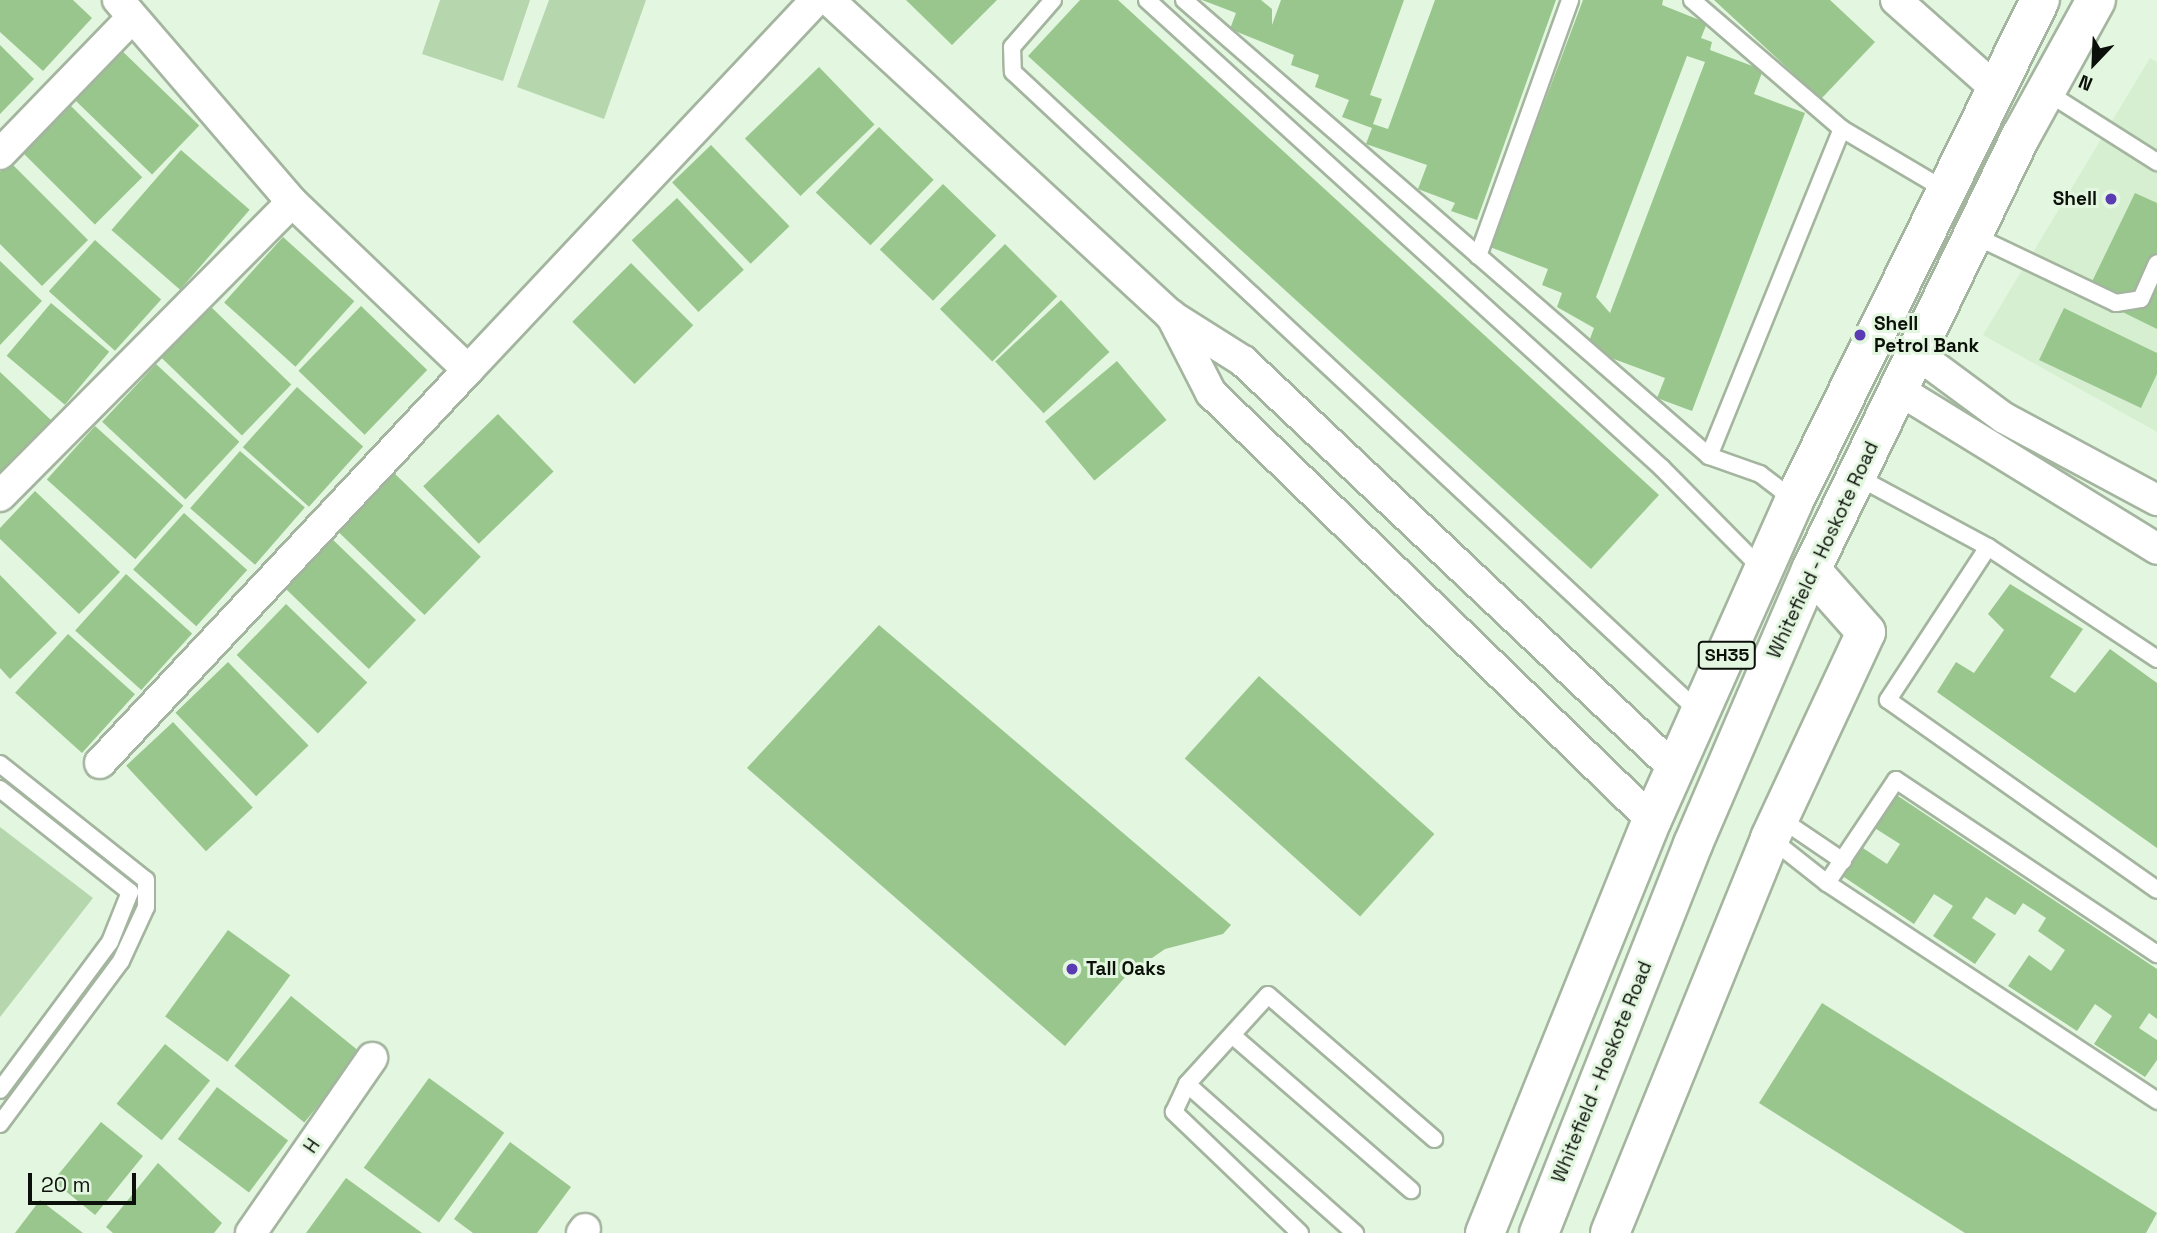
<!DOCTYPE html>
<style>
body{margin:0}
#map{position:relative;width:2157px;height:1233px;overflow:hidden;background:#e3f6df;font-family:"Space Grotesk",sans-serif}
div>[style]{position:absolute}
.built>*{inset:0;background:#d7efd1}
.green>*{inset:0;background:#b6d7ad}
.building>*{inset:0;background:#98c68d;transform-origin:0 0}
.roads{filter:drop-shadow(2px 0 #a4b59f) drop-shadow(-2px 0 #a4b59f) drop-shadow(0 2px #a4b59f) drop-shadow(0 -2px #a4b59f)}
.lane>*{height:16px;margin:-8px;padding:0 8px;transform-origin:8px;border-radius:8px;background:#fff}
.street>*{height:30px;margin:-15px;padding:0 15px;transform-origin:15px;border-radius:15px;background:#fff}
.secondary>*{height:38px;margin:-19px;padding:0 19px;transform-origin:19px;border-radius:19px;background:#fff}
.primary>*{height:38px;margin:-19px;padding:0 19px;transform-origin:19px;border-radius:19px;background:#fff}
.dots>*{width:19px;height:19px;translate:-50% -50%;box-sizing:border-box;border:4px solid #e3f6df;border-radius:50%}
span{translate:-50% -50%;white-space:nowrap;text-align:center;line-height:1.15;-webkit-text-stroke:6px #e3f6df;paint-order:stroke}
.shield-label span{padding:2px 5px;background:#e3f6df;border:2px solid;border-radius:5px;-webkit-text-stroke-width:0}
.shield-label{font-size:18px;color:#0b110a;font-weight:700}
.poi-label{font-size:19px;color:#0b110a;font-weight:700}
.right{translate:-100% -50%;text-align:right}
.left{translate:0 -50%;text-align:left}
.street-label{font-size:19px;color:#0b110a}
.north{position:absolute;left:2059px;top:28px;width:70px;height:70px;-webkit-text-stroke:5px #e3f6df;paint-order:stroke;rotate:203deg;font-size:19px;font-weight:700;line-height:28px;text-align:center;color:#0b110a}
.north::after{content:'';display:block;margin:auto;width:24px;height:32px;background:#0b110a;clip-path:polygon(50% 0,100% 100%,50% 72%,0 100%)}
.scale{position:absolute;left:28px;top:1173px;width:108px;height:32px;box-sizing:border-box;border:4px solid #0b110a;border-top:0;padding-left:9px;font-size:21px;line-height:24px;white-space:nowrap;color:#0b110a;-webkit-text-stroke:5px #e3f6df;paint-order:stroke}
</style>
<div id="map">
<div class="built">
<i style="clip-path:polygon(2150px 58px,2157px 62px,2157px 432px,1983px 335px)"></i>
</div>
<div class="green">
<i style="clip-path:polygon(440px 0,530px 0,503px 81px,422px 54px)"></i>
<i style="clip-path:polygon(549px 0,646px 0,604px 119px,517px 87px)"></i>
<i style="clip-path:polygon(0 827px,93px 898px,0 1017px)"></i>
</div>
<div class="building">
<i style="clip-path:polygon(0 0,73px 0,92px 18px,43px 71px,0 32px)"></i>
<i style="clip-path:polygon(906px 0,997px 0,952px 45px)"></i>
<i style="clip-path:polygon(1080px 0,1118px 0,1659px 495px,1591px 569px,1028px 56px)"></i>
<i style="clip-path:polygon(1202px 0,1261px 0,1272px 9px,1272px 25px,1281px 0,1404px 0,1370px 95px,1382px 99px,1373px 124px,1388px 129px,1435px 0,1556px 0,1477px 220px,1451px 211px,1455px 203px,1418px 189px,1427px 165px,1366px 144px,1372px 128px,1342px 117px,1349px 100px,1315px 87px,1319px 75px,1291px 65px,1294px 55px,1230px 29px,1236px 13px)"></i>
<i style="clip-path:polygon(evenodd,1583px 0,1663px 0,1662px 5px,1707px 23px,1701px 38px,1712px 42px,1710px 50px,1763px 70px,1754px 94px,1805px 113px,1692px 411px,1657px 398px,1665px 378px,1595px 352px,1588px 344px,1594px 328px,1557px 307px,1562px 293px,1542px 285px,1548px 269px,1490px 247px,1583px 0,1687px 56px,1705px 62px,1610px 313px,1596px 297px,1687px 56px)"></i>
<i style="clip-path:polygon(1714px 0,1830px 0,1875px 42px,1821px 99px)"></i>
<i style="clip-path:polygon(0 45px,34px 79px,0 114px)"></i>
<i style="left:118px;top:47px;width:113px;height:68px;rotate:44deg"></i>
<i style="left:819px;top:67px;width:80px;height:103px;rotate:46deg"></i>
<i style="left:68px;top:103px;width:105px;height:67px;rotate:45deg"></i>
<i style="left:879px;top:127px;width:76px;height:91px;rotate:44deg"></i>
<i style="left:711px;top:145px;width:113px;height:54px;rotate:46deg"></i>
<i style="left:181px;top:150px;width:91px;height:106px;rotate:41deg"></i>
<i style="clip-path:polygon(10px 162px,88px 240px,42px 286px,0 244px,0 172px)"></i>
<i style="left:943px;top:184px;width:74px;height:91px;rotate:44deg"></i>
<i style="clip-path:polygon(2135px 193px,2157px 203px,2157px 329px,2086px 294px)"></i>
<i style="left:677px;top:198px;width:98px;height:62px;rotate:47deg"></i>
<i style="left:283px;top:237px;width:96px;height:88px;rotate:42deg"></i>
<i style="left:95px;top:240px;width:89px;height:69px;rotate:42deg"></i>
<i style="left:1005px;top:244px;width:74px;height:92px;rotate:45deg"></i>
<i style="clip-path:polygon(0 261px,42px 301px,0 345px)"></i>
<i style="left:631px;top:263px;width:88px;height:83px;rotate:45deg"></i>
<i style="left:1061px;top:300px;width:71px;height:90px;rotate:47deg"></i>
<i style="left:51px;top:303px;width:76px;height:69px;rotate:40deg"></i>
<i style="left:210px;top:306px;width:113px;height:71px;rotate:44deg"></i>
<i style="left:361px;top:306px;width:92px;height:90px;rotate:44deg"></i>
<i style="clip-path:polygon(2064px 308px,2157px 353px,2157px 374px,2141px 408px,2039px 360px)"></i>
<i style="left:1117px;top:361px;width:77px;height:94px;rotate:50deg"></i>
<i style="left:156px;top:364px;width:114px;height:79px;rotate:43deg"></i>
<i style="clip-path:polygon(0 372px,52px 421px,0 475px)"></i>
<i style="left:297px;top:387px;width:89px;height:81px;rotate:42deg"></i>
<i style="left:498px;top:414px;width:80px;height:104px;rotate:46deg"></i>
<i style="left:95px;top:426px;width:119px;height:72px;rotate:42deg"></i>
<i style="left:240px;top:451px;width:86px;height:76px;rotate:41deg"></i>
<i style="left:393px;top:472px;width:122px;height:81px;rotate:44deg"></i>
<i style="clip-path:polygon(35px 491px,120px 572px,79px 614px,0 539px,0 528px)"></i>
<i style="left:184px;top:513px;width:85px;height:76px;rotate:42deg"></i>
<i style="left:329px;top:536px;width:121px;height:68px;rotate:44deg"></i>
<i style="left:126px;top:574px;width:89px;height:76px;rotate:42deg"></i>
<i style="clip-path:polygon(0 575px,57px 633px,10px 679px,0 668px)"></i>
<i style="clip-path:polygon(2010px 584px,2083px 629px,2050px 677px,2075px 693px,2110px 649px,2157px 683px,2157px 848px,1937px 692px,1956px 662px,1974px 673px,2004px 630px,1988px 614px)"></i>
<i style="left:286px;top:604px;width:113px;height:71px;rotate:44deg"></i>
<i style="clip-path:polygon(879px 625px,1231px 925px,1223px 934px,1165px 949px,1126px 976px,1065px 1046px,747px 768px)"></i>
<i style="left:68px;top:634px;width:90px;height:79px;rotate:42deg"></i>
<i style="left:228px;top:662px;width:116px;height:73px;rotate:46deg"></i>
<i style="left:1259px;top:676px;width:236px;height:111px;rotate:42deg"></i>
<i style="left:173px;top:722px;width:117px;height:64px;rotate:47deg"></i>
<i style="clip-path:polygon(1895px 794px,2157px 969px,2157px 1019px,2149px 1013px,2139px 1028px,2157px 1040px,2157px 1060px,2145px 1077px,2094px 1044px,2112px 1016px,2095px 1004px,2077px 1031px,2008px 986px,2029px 955px,2051px 971px,2065px 950px,2038px 931px,2046px 918px,2023px 903px,2015px 915px,1986px 897px,1972px 918px,1996px 934px,1975px 964px,1933px 936px,1953px 906px,1934px 894px,1914px 924px,1841px 875px,1860px 846px,1887px 864px,1900px 844px,1873px 827px)"></i>
<i style="left:228px;top:930px;width:77px;height:107px;rotate:36deg"></i>
<i style="left:291px;top:996px;width:90px;height:90px;rotate:39deg"></i>
<i style="clip-path:polygon(1822px 1003px,2157px 1213px,2146px 1233px,1965px 1233px,1759px 1103px)"></i>
<i style="left:165px;top:1044px;width:58px;height:77px;rotate:39deg"></i>
<i style="left:429px;top:1078px;width:93px;height:111px;rotate:36deg"></i>
<i style="left:217px;top:1087px;width:89px;height:65px;rotate:37deg"></i>
<i style="left:101px;top:1122px;width:54px;height:76px;rotate:39deg"></i>
<i style="clip-path:polygon(510px 1142px,571px 1187px,537px 1233px,473px 1233px,454px 1219px)"></i>
<i style="clip-path:polygon(158px 1163px,222px 1223px,214px 1233px,113px 1233px,106px 1227px)"></i>
<i style="clip-path:polygon(346px 1178px,422px 1233px,306px 1233px)"></i>
<i style="clip-path:polygon(40px 1200px,83px 1233px,15px 1233px)"></i>
</div>
<div class="roads">
<div class="lane">
<i style="left:1053px;top:0;width:62px;rotate:131.1deg"></i>
<i style="left:1012px;top:47px;width:25px;rotate:88deg"></i>
<i style="left:1013px;top:72px;width:938px;rotate:43.01deg"></i>
<i style="left:1147px;top:0;width:696px;rotate:42.26deg"></i>
<i style="left:1662px;top:468px;width:145px;rotate:45.3deg"></i>
<i style="left:1184px;top:0;width:695px;rotate:40.98deg"></i>
<i style="left:1709px;top:456px;width:54px;rotate:19.4deg"></i>
<i style="left:1760px;top:474px;width:43px;rotate:37.4deg"></i>
<i style="left:1692px;top:0;width:198px;rotate:40.7deg"></i>
<i style="left:1842px;top:129px;width:120px;rotate:30.6deg"></i>
<i style="left:2045px;top:91px;width:133px;rotate:32.4deg"></i>
<i style="left:1975px;top:236px;width:156px;rotate:25.4deg"></i>
<i style="left:2116px;top:303px;width:25px;rotate:-9deg"></i>
<i style="left:2141px;top:299px;width:39px;rotate:-66deg"></i>
<i style="left:1478px;top:256px;width:272px;rotate:-70.2deg"></i>
<i style="left:1709px;top:456px;width:353px;rotate:-67.9deg"></i>
<i style="left:1856px;top:476px;width:150px;rotate:28.3deg"></i>
<i style="left:1988px;top:547px;width:203px;rotate:33.5deg"></i>
<i style="left:1988px;top:547px;width:183px;rotate:123.2deg"></i>
<i style="left:1888px;top:700px;width:329px;rotate:35.2deg"></i>
<i style="left:0;top:764px;width:186px;rotate:38.5deg"></i>
<i style="left:146px;top:880px;width:27px;rotate:90deg"></i>
<i style="left:146px;top:907px;width:60px;rotate:114.8deg"></i>
<i style="left:121px;top:961px;width:203px;rotate:126.6deg"></i>
<i style="left:0;top:789px;width:166px;rotate:38.4deg"></i>
<i style="left:130px;top:892px;width:54px;rotate:111.8deg"></i>
<i style="left:110px;top:942px;width:184px;rotate:126.6deg"></i>
<i style="left:1781px;top:819px;width:75px;rotate:34.1deg"></i>
<i style="left:1770px;top:838px;width:73px;rotate:38.3deg"></i>
<i style="left:1827px;top:883px;width:396px;rotate:33.4deg"></i>
<i style="left:1827px;top:883px;width:124px;rotate:-56.2deg"></i>
<i style="left:1896px;top:780px;width:314px;rotate:33.7deg"></i>
<i style="left:1232px;top:1035px;width:237px;rotate:40.9deg"></i>
<i style="left:1187px;top:1084px;width:225px;rotate:41.6deg"></i>
<i style="left:1300px;top:1233px;width:175px;rotate:-136.2deg"></i>
<i style="left:1174px;top:1112px;width:31px;rotate:-65deg"></i>
<i style="left:1187px;top:1084px;width:120px;rotate:-47.7deg"></i>
<i style="left:1268px;top:995px;width:220px;rotate:40.9deg"></i>
</div>
<div class="street">
<i style="left:829px;top:0;width:464px;rotate:42.7deg"></i>
<i style="left:1170px;top:315px;width:86px;rotate:32.2deg"></i>
<i style="left:1243px;top:361px;width:594px;rotate:43.36deg"></i>
<i style="left:1896px;top:0;width:131px;rotate:41.6deg"></i>
<i style="left:0;top:154px;width:190px;rotate:-45.9deg"></i>
<i style="left:1171px;top:315px;width:88px;rotate:62.9deg"></i>
<i style="left:1211px;top:393px;width:614px;rotate:44.08deg"></i>
<i style="left:1916px;top:353px;width:109px;rotate:36.5deg"></i>
<i style="left:2004px;top:418px;width:174px;rotate:28.2deg"></i>
<i style="left:468px;top:370px;width:508px;rotate:-46.76deg"></i>
<i style="left:1899px;top:390px;width:303px;rotate:31.6deg"></i>
<i style="left:0;top:496px;width:414px;rotate:-45.2deg"></i>
<i style="left:100px;top:763px;width:538px;rotate:-46.88deg"></i>
<i style="left:468px;top:370px;width:243px;rotate:-136.3deg"></i>
<i style="left:292px;top:202px;width:267px;rotate:-130.7deg"></i>
<i style="left:251px;top:1233px;width:213px;rotate:-55.3deg"></i>
<i style="left:582px;top:1233px;width:5px;rotate:-53deg"></i>
</div>
<div class="secondary">
<i style="left:1610px;top:1233px;width:426px;rotate:-67.9deg"></i>
<i style="left:1770px;top:838px;width:227px;rotate:-65deg"></i>
<i style="left:1866px;top:632px;width:83px;rotate:-131.6deg"></i>
</div>
<div class="primary">
<i style="left:1485px;top:1233px;width:445px;rotate:-68deg"></i>
<i style="left:1652px;top:820px;width:349px;rotate:-66deg"></i>
<i style="left:1794px;top:501px;width:558px;rotate:-63.85deg"></i>
<i style="left:1539px;top:1233px;width:418px;rotate:-68.4deg"></i>
<i style="left:1693px;top:844px;width:298px;rotate:-66.7deg"></i>
<i style="left:1811px;top:570px;width:482px;rotate:-64.2deg"></i>
<i style="left:2021px;top:136px;width:155px;rotate:-61.1deg"></i>
</div>
</div>
<div class="dots">
<i style="left:2111px;top:199px;background:#5a3bb3"></i>
<i style="left:1860px;top:335px;background:#5a3bb3"></i>
<i style="left:1072px;top:969px;background:#5a3bb3"></i>
</div>
<div class="shield-label">
<span style="left:1727px;top:655px">SH35</span>
</div>
<div class="poi-label">
<span class="right" style="left:2097px;top:199px">Shell</span>
<span class="left" style="left:1874px;top:335px">Shell<br>Petrol Bank</span>
<span class="left" style="left:1086px;top:969px">Tall Oaks</span>
</div>
<div class="street-label">
<span style="left:1823px;top:550px;rotate:-65deg">Whitefield - Hoskote Road</span>
<span style="left:1602px;top:1072px;rotate:-68deg">Whitefield - Hoskote Road</span>
<span style="left:312px;top:1146px;rotate:-55deg">H</span>
</div>
<div class="north">N</div>
<div class="scale">20 m</div>
</div>
